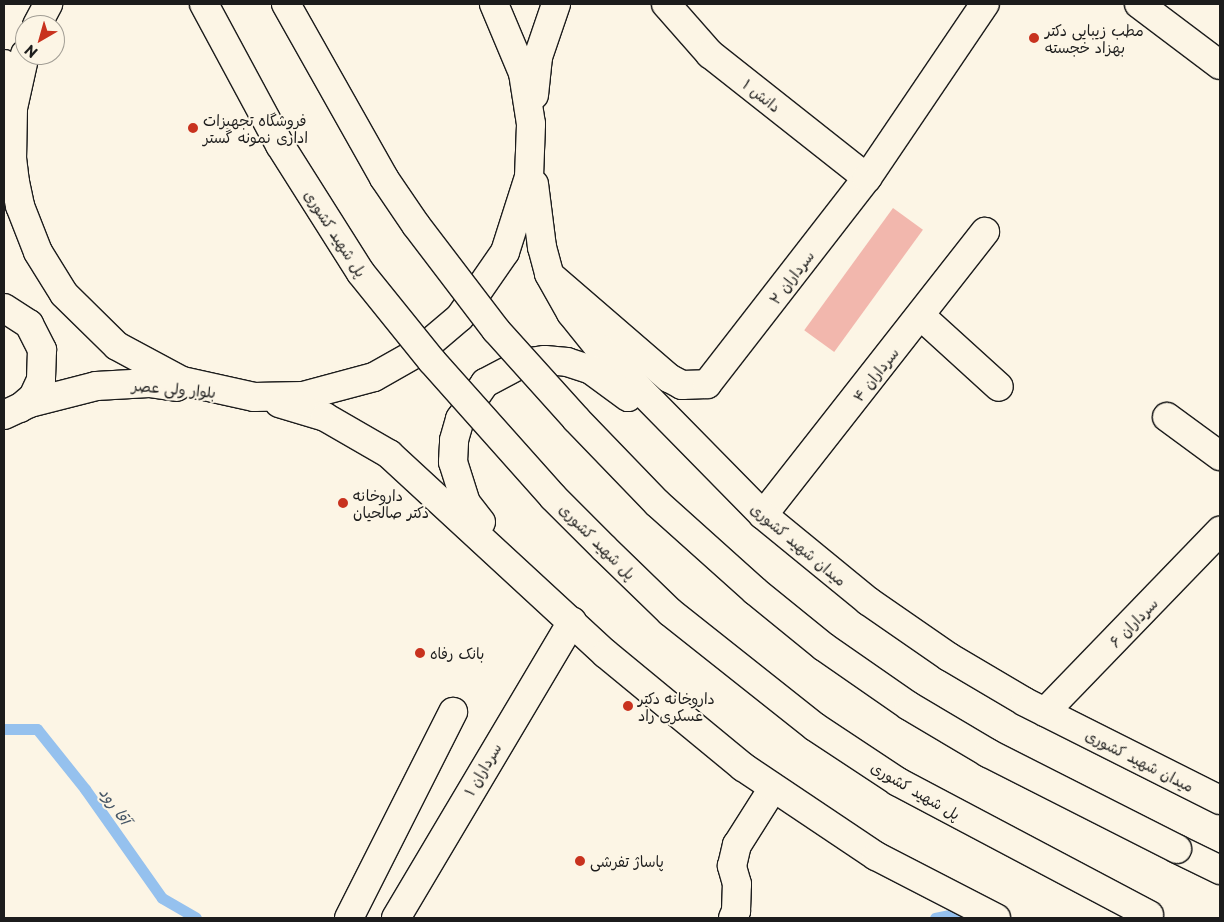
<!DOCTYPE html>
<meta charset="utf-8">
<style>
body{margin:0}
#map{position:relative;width:1224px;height:922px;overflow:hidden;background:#fcf5e5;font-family:"Playpen Sans","Playpen Sans Arabic",sans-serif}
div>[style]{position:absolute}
.stream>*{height:11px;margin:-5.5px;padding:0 5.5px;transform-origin:5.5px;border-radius:5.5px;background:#95c1ee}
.building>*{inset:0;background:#f2b7ad;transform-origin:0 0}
.roads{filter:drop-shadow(1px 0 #1c1c1c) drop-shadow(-1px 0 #1c1c1c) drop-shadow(0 1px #1c1c1c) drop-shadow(0 -1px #1c1c1c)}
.street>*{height:28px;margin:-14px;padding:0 14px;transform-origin:14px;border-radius:14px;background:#fcf5e5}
.primary>*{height:28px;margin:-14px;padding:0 14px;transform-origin:14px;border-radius:14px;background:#fcf5e5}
.highway>*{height:28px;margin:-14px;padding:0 14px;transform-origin:14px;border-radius:14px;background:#fcf5e5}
.bridges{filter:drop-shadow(1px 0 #1c1c1c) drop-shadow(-1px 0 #1c1c1c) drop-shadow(0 1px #1c1c1c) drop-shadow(0 -1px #1c1c1c)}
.highway-bridge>*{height:28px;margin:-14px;padding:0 14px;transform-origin:14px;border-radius:14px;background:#fcf5e5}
.dots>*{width:14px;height:14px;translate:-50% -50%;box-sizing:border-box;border:2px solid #fcf5e5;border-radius:50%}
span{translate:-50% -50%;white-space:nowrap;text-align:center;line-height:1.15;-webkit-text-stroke:4px #fcf5e5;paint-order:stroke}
.poi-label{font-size:15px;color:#1c1c1c}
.left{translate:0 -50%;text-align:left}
.street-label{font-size:15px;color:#1c1c1c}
.water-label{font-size:16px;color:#465666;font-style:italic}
.frame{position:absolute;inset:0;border:5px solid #1c1c1c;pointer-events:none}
.north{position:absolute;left:15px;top:15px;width:50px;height:50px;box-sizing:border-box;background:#fcf5e5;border:1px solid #a29e95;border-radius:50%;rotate:218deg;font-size:14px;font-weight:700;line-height:20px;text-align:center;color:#1c1c1c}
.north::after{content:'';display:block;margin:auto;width:18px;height:22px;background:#c8321e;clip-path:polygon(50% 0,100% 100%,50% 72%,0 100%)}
</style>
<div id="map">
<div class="stream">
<i style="left:4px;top:729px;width:33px"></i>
<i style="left:37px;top:729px;width:77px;rotate:51.3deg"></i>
<i style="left:85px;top:789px;width:133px;rotate:54.8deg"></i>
<i style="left:162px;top:898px;width:39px;rotate:30deg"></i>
<i style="left:935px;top:918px;width:24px;rotate:-12deg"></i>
</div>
<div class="building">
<i style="left:893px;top:208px;width:37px;height:151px;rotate:36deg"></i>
</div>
<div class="roads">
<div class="street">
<i style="left:666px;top:4px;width:67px;rotate:48.7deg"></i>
<i style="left:710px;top:54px;width:200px;rotate:38.3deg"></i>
<i style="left:1139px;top:4px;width:101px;rotate:37deg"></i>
<i style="left:4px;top:64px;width:18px;rotate:34deg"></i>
<i style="left:552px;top:277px;width:155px;rotate:40.8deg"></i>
<i style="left:669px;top:378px;width:15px;rotate:28deg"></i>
<i style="left:682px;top:385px;width:25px;rotate:-2deg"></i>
<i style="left:707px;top:384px;width:261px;rotate:-52.2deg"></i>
<i style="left:867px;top:178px;width:210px;rotate:-55.9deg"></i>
<i style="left:921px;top:316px;width:105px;rotate:42.3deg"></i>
<i style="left:1167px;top:417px;width:66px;rotate:36.3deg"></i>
<i style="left:763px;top:515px;width:360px;rotate:-51.9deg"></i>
<i style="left:1045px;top:712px;width:252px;rotate:-46deg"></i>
<i style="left:349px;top:918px;width:231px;rotate:-63.2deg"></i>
<i style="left:396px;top:918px;width:345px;rotate:-59.3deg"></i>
<i style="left:733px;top:918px;width:8px;rotate:-67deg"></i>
<i style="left:736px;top:911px;width:27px;rotate:-88deg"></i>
<i style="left:737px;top:884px;width:19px;rotate:-106deg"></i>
<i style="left:732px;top:866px;width:22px;rotate:-77deg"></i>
<i style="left:737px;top:845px;width:67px;rotate:-57.7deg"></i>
</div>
<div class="primary">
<i style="left:37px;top:25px;width:24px;rotate:-62deg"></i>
<i style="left:25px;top:54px;width:55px;rotate:102.5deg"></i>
<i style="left:13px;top:108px;width:50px;rotate:91.1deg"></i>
<i style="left:12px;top:158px;width:24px;rotate:83deg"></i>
<i style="left:15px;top:182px;width:25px;rotate:78deg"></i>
<i style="left:20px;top:206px;width:49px;rotate:68.6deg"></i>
<i style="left:38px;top:252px;width:49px;rotate:58.2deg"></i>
<i style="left:64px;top:294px;width:74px;rotate:44.5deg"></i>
<i style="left:117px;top:346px;width:74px;rotate:28.3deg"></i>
<i style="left:182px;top:381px;width:74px;rotate:12.5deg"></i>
<i style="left:254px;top:397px;width:49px;rotate:-1.2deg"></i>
<i style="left:303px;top:396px;width:73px;rotate:-15deg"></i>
<i style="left:374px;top:377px;width:53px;rotate:-29.5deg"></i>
<i style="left:420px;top:351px;width:52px;rotate:-40.4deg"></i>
<i style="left:460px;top:317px;width:79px;rotate:-55.3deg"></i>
<i style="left:505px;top:252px;width:79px;rotate:-72.3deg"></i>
<i style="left:529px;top:177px;width:53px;rotate:-87.8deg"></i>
<i style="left:531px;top:124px;width:52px;rotate:-98.9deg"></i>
<i style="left:523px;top:73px;width:75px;rotate:-112.8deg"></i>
<i style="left:534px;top:95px;width:38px;rotate:-84deg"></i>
<i style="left:538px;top:57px;width:56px;rotate:-71.2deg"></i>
<i style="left:534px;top:184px;width:64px;rotate:82.8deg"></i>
<i style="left:542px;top:247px;width:28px;rotate:75deg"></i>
<i style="left:549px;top:274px;width:45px;rotate:60.6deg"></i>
<i style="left:571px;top:313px;width:45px;rotate:51.3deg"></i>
<i style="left:599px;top:348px;width:234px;rotate:45.5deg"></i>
<i style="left:763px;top:515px;width:136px;rotate:39.3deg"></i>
<i style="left:868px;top:601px;width:98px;rotate:34.7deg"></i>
<i style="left:949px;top:657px;width:88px;rotate:30.6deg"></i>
<i style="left:1025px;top:702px;width:218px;rotate:26.7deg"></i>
<i style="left:4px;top:308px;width:30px;rotate:33deg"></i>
<i style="left:29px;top:324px;width:29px;rotate:63deg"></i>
<i style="left:42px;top:350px;width:30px;rotate:92deg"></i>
<i style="left:41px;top:380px;width:19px;rotate:115deg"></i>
<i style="left:33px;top:397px;width:17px;rotate:140deg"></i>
<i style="left:279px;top:403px;width:48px;rotate:16.9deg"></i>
<i style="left:325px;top:417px;width:74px;rotate:30deg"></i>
<i style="left:389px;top:454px;width:295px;rotate:42.7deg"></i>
<i style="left:606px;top:654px;width:178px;rotate:39.5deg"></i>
<i style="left:743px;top:767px;width:160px;rotate:33.8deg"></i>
<i style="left:876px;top:856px;width:135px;rotate:27.3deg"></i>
<i style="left:4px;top:415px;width:29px;rotate:-25deg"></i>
<i style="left:30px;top:403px;width:68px;rotate:-14.4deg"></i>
<i style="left:96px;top:386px;width:53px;rotate:-3.2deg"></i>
<i style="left:149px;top:383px;width:28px;rotate:8deg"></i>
<i style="left:481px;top:522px;width:24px;rotate:-128deg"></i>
<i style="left:466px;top:503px;width:43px;rotate:-107.6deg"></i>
<i style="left:453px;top:462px;width:22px;rotate:-87deg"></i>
<i style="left:454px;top:440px;width:22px;rotate:-74deg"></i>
<i style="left:460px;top:419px;width:44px;rotate:-55.2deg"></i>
<i style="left:485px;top:383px;width:43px;rotate:-27.8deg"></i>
<i style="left:523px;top:363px;width:22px;rotate:-8deg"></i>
<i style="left:545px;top:360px;width:22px;rotate:5deg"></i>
<i style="left:567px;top:362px;width:25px;rotate:18deg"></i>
<i style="left:591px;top:370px;width:46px;rotate:36.1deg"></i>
</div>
<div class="highway">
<i style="left:1177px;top:849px;width:48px;rotate:26deg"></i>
</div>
</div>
<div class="bridges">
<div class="highway-bridge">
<i style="left:204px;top:4px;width:160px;rotate:61.7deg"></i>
<i style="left:280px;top:145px;width:151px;rotate:57.7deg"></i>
<i style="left:361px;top:273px;width:113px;rotate:51.1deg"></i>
<i style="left:432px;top:361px;width:182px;rotate:48.3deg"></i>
<i style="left:553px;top:497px;width:72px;rotate:45deg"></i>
<i style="left:604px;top:548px;width:92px;rotate:44.1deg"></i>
<i style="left:670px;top:612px;width:185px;rotate:38.4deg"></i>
<i style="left:815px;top:727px;width:100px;rotate:33.5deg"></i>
<i style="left:898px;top:782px;width:284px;rotate:27.9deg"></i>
<i style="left:286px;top:4px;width:200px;rotate:60.6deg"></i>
<i style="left:384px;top:178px;width:57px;rotate:55.8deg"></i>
<i style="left:416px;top:225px;width:132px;rotate:52.7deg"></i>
<i style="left:496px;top:330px;width:120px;rotate:48deg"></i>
<i style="left:576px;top:419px;width:117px;rotate:46deg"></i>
<i style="left:657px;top:503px;width:132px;rotate:41.9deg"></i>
<i style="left:755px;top:591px;width:89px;rotate:39.1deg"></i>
<i style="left:824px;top:647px;width:103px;rotate:34.8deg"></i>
<i style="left:909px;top:706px;width:92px;rotate:30.7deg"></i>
<i style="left:988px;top:753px;width:212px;rotate:26.9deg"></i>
</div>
</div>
<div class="dots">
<i style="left:1034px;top:38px;background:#c8321e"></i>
<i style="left:193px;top:128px;background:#c8321e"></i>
<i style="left:343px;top:503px;background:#c8321e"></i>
<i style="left:420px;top:653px;background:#c8321e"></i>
<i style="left:628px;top:706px;background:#c8321e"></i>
<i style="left:580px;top:861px;background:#c8321e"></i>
</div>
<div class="poi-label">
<span class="left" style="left:1045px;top:38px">مطب زیبایی دکتر<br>بهزاد خجسته</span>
<span class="left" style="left:203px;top:128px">فروشگاه تجهیزات<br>اداری نمونه گستر</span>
<span class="left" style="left:353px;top:503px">داروخانه<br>دکتر صالحیان</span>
<span class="left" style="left:430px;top:653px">بانک رفاه</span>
<span class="left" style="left:638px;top:706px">داروخانه دکتر<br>عسکری راد</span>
<span class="left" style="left:590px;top:861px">پاساژ تفرشی</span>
</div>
<div class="street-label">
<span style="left:762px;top:95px;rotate:38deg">دانش ۱</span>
<span style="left:336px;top:233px;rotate:57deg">پل شهید کشوری</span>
<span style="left:791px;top:277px;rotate:-53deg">سرداران ۲</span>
<span style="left:875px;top:374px;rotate:-52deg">سرداران ۴</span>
<span style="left:174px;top:388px;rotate:5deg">بلوار ولی عصر</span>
<span style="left:598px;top:541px;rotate:45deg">پل شهید کشوری</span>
<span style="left:799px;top:544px;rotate:40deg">میدان شهید کشوری</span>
<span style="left:1133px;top:622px;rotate:-46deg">سرداران ۶</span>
<span style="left:1140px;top:760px;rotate:27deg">میدان شهید کشوری</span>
<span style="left:482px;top:769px;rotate:-60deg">سرداران ۱</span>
<span style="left:916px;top:790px;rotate:30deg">پل شهید کشوری</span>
</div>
<div class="water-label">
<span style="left:116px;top:805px;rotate:55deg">آقا رود</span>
</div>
<div class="frame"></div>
<div class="north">N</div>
</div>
